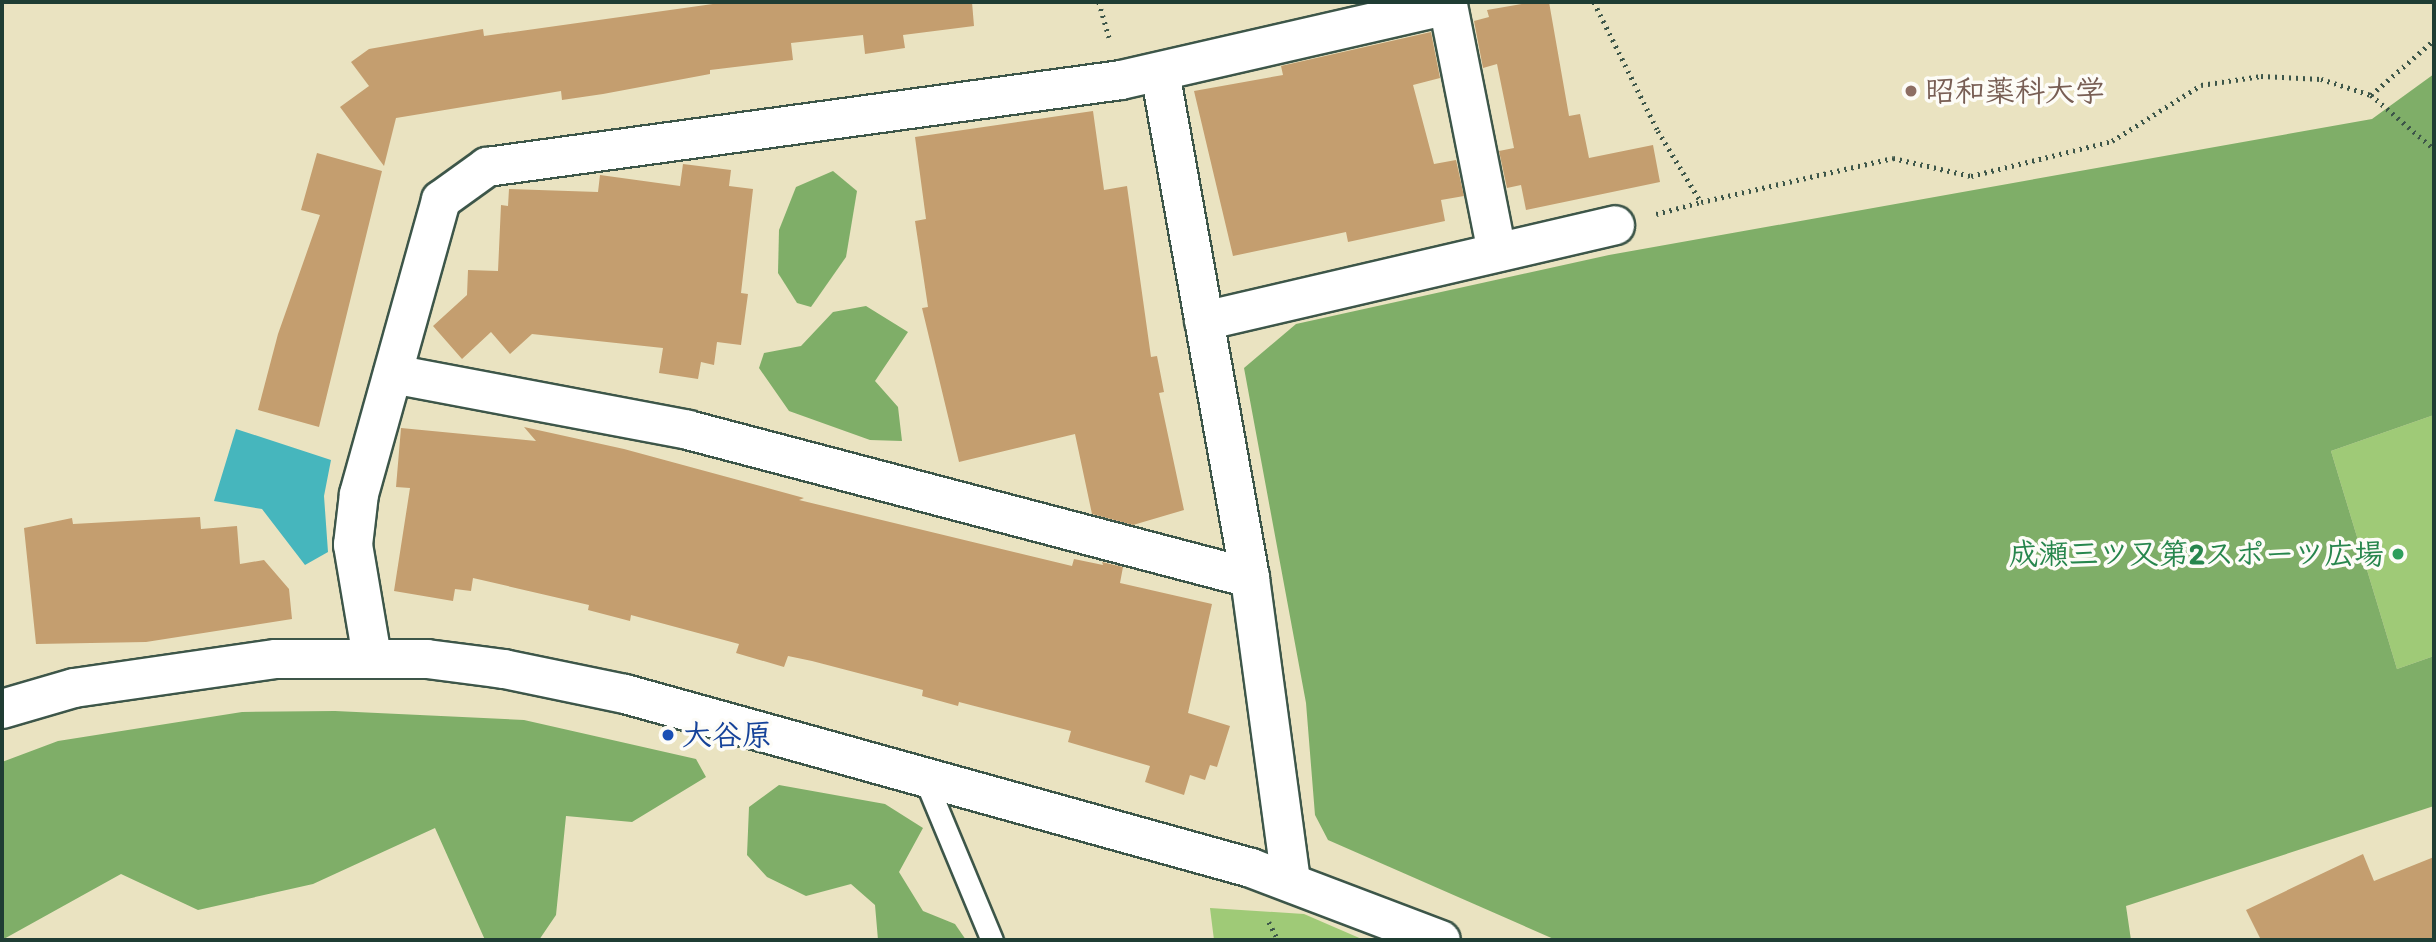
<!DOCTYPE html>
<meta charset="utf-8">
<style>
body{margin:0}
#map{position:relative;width:2436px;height:942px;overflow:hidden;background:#eae3c1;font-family:Itim,"Klee One",sans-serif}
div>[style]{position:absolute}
.green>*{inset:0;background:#9fca77}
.forest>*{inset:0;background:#7fae68}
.water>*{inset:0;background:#46b6bd}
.building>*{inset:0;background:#c49e6f}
.path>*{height:4.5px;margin-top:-2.25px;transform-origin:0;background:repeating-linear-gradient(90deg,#3d5649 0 2px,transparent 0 7px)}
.roads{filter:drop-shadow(2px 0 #3d5649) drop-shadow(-2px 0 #3d5649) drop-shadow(0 2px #3d5649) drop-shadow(0 -2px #3d5649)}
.service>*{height:21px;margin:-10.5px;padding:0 10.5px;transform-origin:10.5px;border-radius:10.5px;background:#fff}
.minor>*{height:38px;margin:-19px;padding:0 19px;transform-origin:19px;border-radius:19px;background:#fff}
.tertiary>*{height:38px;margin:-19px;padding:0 19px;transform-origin:19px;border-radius:19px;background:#fff}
.dots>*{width:19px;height:19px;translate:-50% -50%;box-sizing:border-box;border:4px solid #fdfcf7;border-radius:50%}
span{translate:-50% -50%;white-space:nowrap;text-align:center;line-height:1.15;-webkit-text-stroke:7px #fdfcf7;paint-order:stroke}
.education-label{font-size:30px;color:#785e54;font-weight:700}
.left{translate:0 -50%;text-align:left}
.leisure-label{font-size:30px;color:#27864d;font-weight:700}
.right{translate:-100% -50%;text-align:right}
.transit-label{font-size:30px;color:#164399;font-weight:700}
.frame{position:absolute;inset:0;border:4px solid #1f3d34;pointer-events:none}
</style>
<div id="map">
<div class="green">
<i style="clip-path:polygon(2434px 415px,2434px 656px,2397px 669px,2331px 451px)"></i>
<i style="clip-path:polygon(1210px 908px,1304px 914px,1364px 940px,1214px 940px)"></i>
</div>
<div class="forest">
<i style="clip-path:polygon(2434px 74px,2434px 415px,2331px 451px,2397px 669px,2434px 656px,2434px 806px,2126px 906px,2131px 940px,1556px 940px,1328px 840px,1315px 815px,1306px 703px,1244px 368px,1296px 324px,1609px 255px,2372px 119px)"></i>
<i style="clip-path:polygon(833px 171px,857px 191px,846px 257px,811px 307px,797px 303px,778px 273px,779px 230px,796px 187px)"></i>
<i style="clip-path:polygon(866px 306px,908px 332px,875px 381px,898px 407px,902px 441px,870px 440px,789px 411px,759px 368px,764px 353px,801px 346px,833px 312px)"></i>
<i style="clip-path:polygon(335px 711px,524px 720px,696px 759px,706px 777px,632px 822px,566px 816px,556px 915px,539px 940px,485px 940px,435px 828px,313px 884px,198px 910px,121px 874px,2px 940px,2px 762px,58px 741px,242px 712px)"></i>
<i style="clip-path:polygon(779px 785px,885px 804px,923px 828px,899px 872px,923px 911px,955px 924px,966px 940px,878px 940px,875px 905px,851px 884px,806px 896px,767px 877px,747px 855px,749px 807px)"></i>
</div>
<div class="water">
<i style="clip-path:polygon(236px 429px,331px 460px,324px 496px,328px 552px,305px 565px,262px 509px,214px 501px)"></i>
</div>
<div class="building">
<i style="clip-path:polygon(727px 2px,972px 2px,974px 26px,903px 35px,905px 48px,865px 54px,863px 35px,791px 43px,793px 60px,710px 70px,710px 74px,603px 94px,562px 100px,561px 91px,396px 118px,384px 166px,340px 107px,369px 86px,351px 62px,369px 49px,483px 29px,484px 36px)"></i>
<i style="clip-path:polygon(1534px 2px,1549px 2px,1569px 116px,1580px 114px,1589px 158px,1653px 145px,1660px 182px,1526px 210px,1521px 185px,1507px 188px,1499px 151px,1514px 148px,1497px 64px,1483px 68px,1474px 21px,1489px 17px,1487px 10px)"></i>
<i style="clip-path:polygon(1431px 32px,1440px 78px,1413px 85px,1434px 164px,1456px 160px,1464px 196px,1441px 200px,1445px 221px,1348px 242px,1346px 232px,1233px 256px,1194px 91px,1283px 75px,1281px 66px)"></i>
<i style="clip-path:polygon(1093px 111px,1104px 190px,1127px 186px,1151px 357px,1157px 356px,1164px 392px,1159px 393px,1184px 510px,1133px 525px,1092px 514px,1075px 434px,959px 462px,922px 308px,928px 307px,915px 221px,926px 219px,915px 137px)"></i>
<i style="clip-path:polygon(317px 153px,382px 171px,319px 427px,258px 410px,278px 334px,320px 215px,301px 210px)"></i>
<i style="clip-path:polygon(683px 164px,731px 170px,729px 186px,753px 189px,741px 293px,748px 294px,741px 345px,717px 342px,714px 365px,701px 362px,698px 379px,659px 373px,663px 348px,532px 334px,510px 354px,491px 332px,462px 359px,433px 326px,467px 295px,468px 270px,498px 271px,501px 205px,508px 206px,509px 189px,598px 192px,600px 175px,680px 186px)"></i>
<i style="clip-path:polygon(524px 427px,624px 449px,804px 498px,799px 500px,1072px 566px,1074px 559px,1103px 565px,1102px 562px,1123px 567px,1120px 583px,1212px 604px,1188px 713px,1230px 726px,1217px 767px,1210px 765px,1205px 780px,1190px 775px,1184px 795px,1145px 782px,1150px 766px,1068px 742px,1071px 731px,959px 702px,958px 706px,922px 696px,923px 690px,812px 661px,788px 656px,784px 667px,736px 653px,739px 644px,631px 615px,630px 621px,588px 610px,589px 605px,473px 578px,471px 591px,455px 589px,453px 601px,394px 591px,410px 488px,396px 487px,401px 428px,536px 441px)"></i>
<i style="clip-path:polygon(200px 517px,201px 529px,237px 526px,240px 564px,264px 560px,289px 589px,292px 619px,146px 642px,36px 644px,24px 528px,72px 518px,73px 524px)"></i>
<i style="clip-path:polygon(2363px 854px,2374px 881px,2434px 857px,2434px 940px,2261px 940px,2246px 910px)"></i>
</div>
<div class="path">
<i style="left:1099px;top:2px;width:37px;rotate:74deg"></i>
<i style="left:1594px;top:2px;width:144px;rotate:63.6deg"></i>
<i style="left:1658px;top:131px;width:83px;rotate:58.8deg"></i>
<i style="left:1701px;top:202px;width:197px;rotate:-12.9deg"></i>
<i style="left:1893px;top:158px;width:80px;rotate:13deg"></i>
<i style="left:1971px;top:176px;width:145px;rotate:-13.9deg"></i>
<i style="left:2112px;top:141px;width:105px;rotate:-32.2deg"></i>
<i style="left:2201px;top:85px;width:61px;rotate:-8.5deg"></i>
<i style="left:2261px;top:76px;width:60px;rotate:2.9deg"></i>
<i style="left:2321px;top:79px;width:52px;rotate:17.7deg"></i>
<i style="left:2371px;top:95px;width:83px;rotate:40.6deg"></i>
<i style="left:2371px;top:95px;width:84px;rotate:-41.1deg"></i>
<i style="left:1656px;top:214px;width:47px;rotate:-14.9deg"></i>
<i style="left:1269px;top:922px;width:20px;rotate:63deg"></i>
</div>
<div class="roads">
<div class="service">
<i style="left:924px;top:777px;width:177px;rotate:67.4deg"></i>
</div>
<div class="minor">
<i style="left:1160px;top:72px;width:514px;rotate:79.91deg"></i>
<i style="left:1250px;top:578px;width:305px;rotate:82.3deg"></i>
<i style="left:1204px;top:321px;width:422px;rotate:-13.1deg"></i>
<i style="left:393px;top:374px;width:300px;rotate:10.7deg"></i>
<i style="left:688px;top:430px;width:581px;rotate:14.75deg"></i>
<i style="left:372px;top:657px;width:114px;rotate:-99.6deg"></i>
<i style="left:353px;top:545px;width:51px;rotate:-83.3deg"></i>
<i style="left:359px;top:494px;width:305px;rotate:-74.4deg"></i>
<i style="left:441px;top:200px;width:57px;rotate:-35.7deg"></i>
<i style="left:487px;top:167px;width:640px;rotate:-7.81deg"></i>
<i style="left:1121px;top:80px;width:335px;rotate:-12.9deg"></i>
<i style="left:1448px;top:5px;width:252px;rotate:78.8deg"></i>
</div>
<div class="tertiary">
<i style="left:2px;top:709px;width:75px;rotate:-16.3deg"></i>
<i style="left:74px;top:688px;width:204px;rotate:-8.2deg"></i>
<i style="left:276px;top:659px;width:151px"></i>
<i style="left:427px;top:659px;width:78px;rotate:7.4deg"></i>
<i style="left:504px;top:669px;width:124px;rotate:11.7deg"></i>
<i style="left:625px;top:694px;width:650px;rotate:15.53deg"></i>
<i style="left:1251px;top:868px;width:203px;rotate:20.8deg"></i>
</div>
</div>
<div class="dots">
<i style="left:1911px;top:91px;background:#8d6e63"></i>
<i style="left:2398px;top:554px;background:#2e9e5b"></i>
<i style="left:668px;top:735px;background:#1a4fb4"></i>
</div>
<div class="education-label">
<span class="left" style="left:1925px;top:91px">昭和薬科大学</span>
</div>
<div class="leisure-label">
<span class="right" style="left:2384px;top:554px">成瀬三ツ又第2スポーツ広場</span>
</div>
<div class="transit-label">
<span class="left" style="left:682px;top:735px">大谷原</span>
</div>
<div class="frame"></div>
</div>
